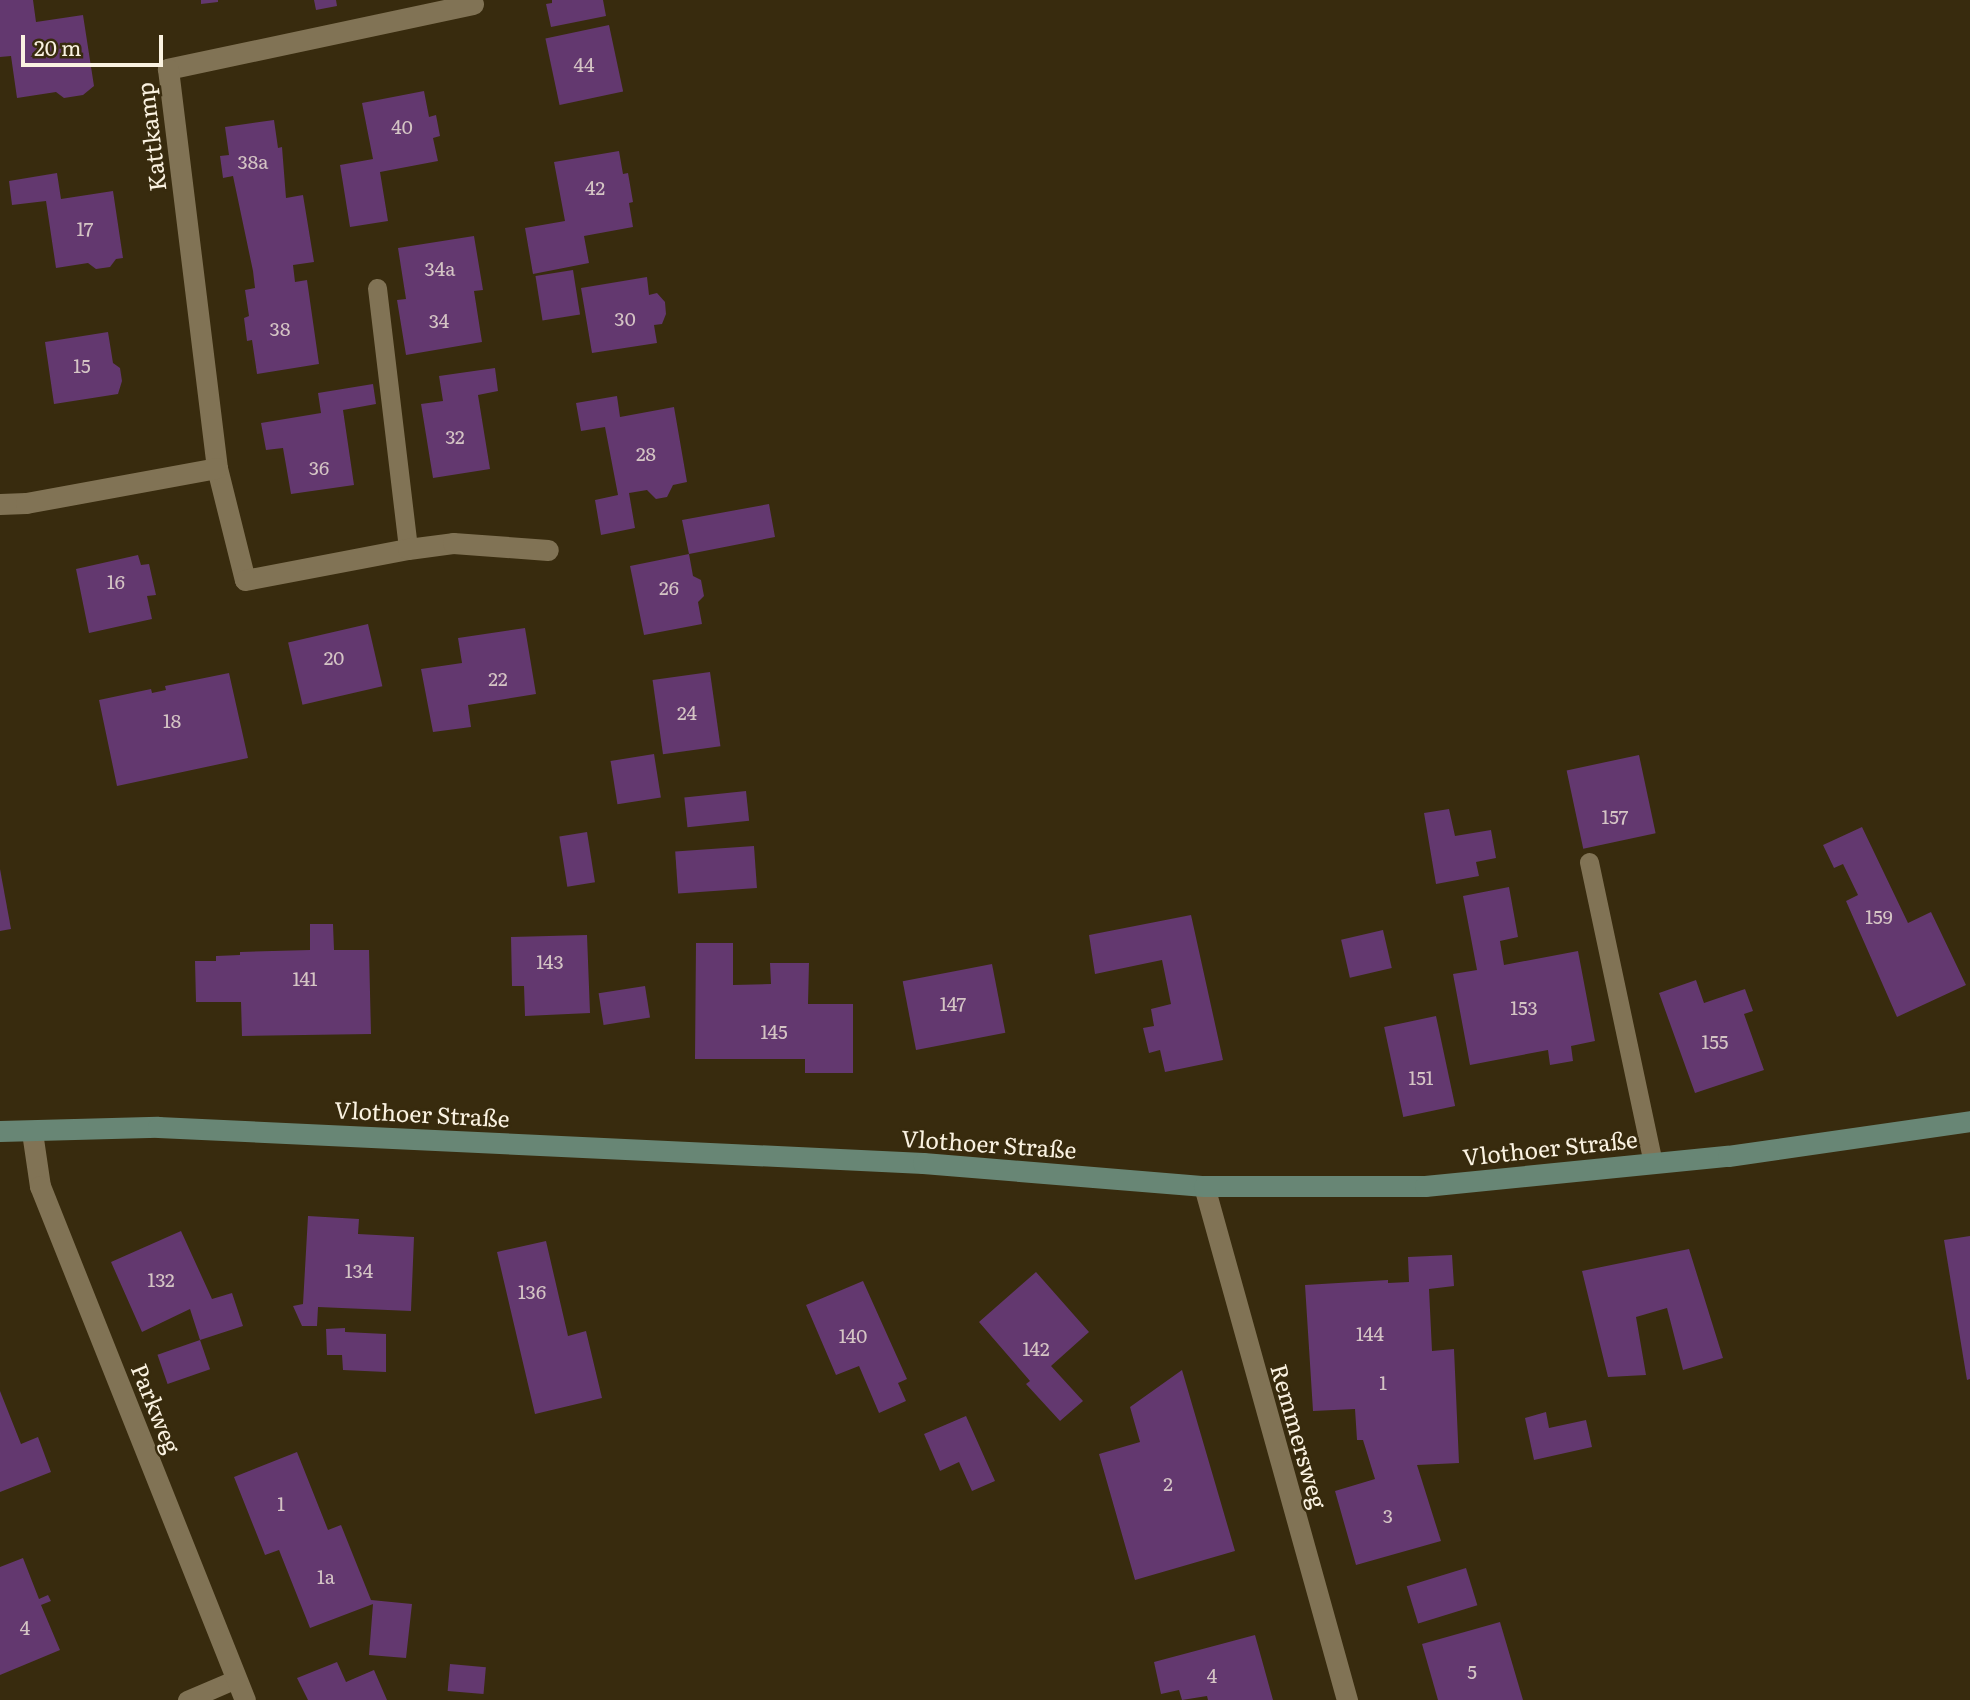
<!DOCTYPE html>
<meta charset="utf-8">
<style>
body{margin:0}
#map{position:relative;width:1970px;height:1700px;overflow:hidden;background:#382b0e;font-family:Literata,serif}
div>[style]{position:absolute}
.building>*{inset:0;background:#63386f;transform-origin:0 0}
.lane>*{height:19px;margin:-9.5px;padding:0 9.5px;transform-origin:9.5px;border-radius:9.5px;background:#817355}
.street>*{height:21px;margin:-10.5px;padding:0 10.5px;transform-origin:10.5px;border-radius:10.5px;background:#817355}
.secondary>*{height:21px;margin:-10.5px;padding:0 10.5px;transform-origin:10.5px;border-radius:10.5px;background:#688675}
span{translate:-50% -50%;white-space:nowrap;text-align:center;line-height:1.15;-webkit-text-stroke:5px #382b0e;paint-order:stroke}
.number-label{font-size:19px;color:#d4c4c4}
.number-label span{-webkit-text-stroke-width:0}
.street-label{font-size:23px;color:#faf2e1}
.scale{position:absolute;left:21px;top:35px;width:142px;height:32px;box-sizing:border-box;border:4px solid #faf2e1;border-top:0;padding-left:9px;font-size:21px;line-height:24px;white-space:nowrap;color:#faf2e1;-webkit-text-stroke:5px #382b0e;paint-order:stroke}
</style>
<div id="map">
<div class="building">
<i style="clip-path:polygon(0 0,33px 0,36px 22px,83px 15px,94px 86px,83px 95px,64px 98px,56px 92px,17px 98px,11px 56px,0 57px)"></i>
<i style="clip-path:polygon(201px 0,218px 0,218px 2px,201px 4px)"></i>
<i style="clip-path:polygon(314px 0,336px 0,337px 6px,316px 10px)"></i>
<i style="clip-path:polygon(552px 0,603px 0,606px 16px,551px 27px,546px 4px,552px 3px)"></i>
<i style="left:609px;top:25px;width:68px;height:65px;rotate:78deg"></i>
<i style="clip-path:polygon(424px 91px,429px 117px,436px 115px,440px 136px,433px 138px,438px 161px,380px 172px,388px 221px,350px 227px,340px 165px,373px 159px,362px 103px)"></i>
<i style="clip-path:polygon(274px 120px,278px 148px,282px 147px,286px 198px,303px 195px,314px 262px,293px 265px,295px 282px,307px 280px,319px 364px,257px 374px,252px 340px,247px 341px,244px 318px,249px 316px,245px 290px,255px 288px,253px 271px,233px 176px,223px 178px,220px 156px,229px 155px,225px 127px)"></i>
<i style="clip-path:polygon(619px 151px,623px 174px,628px 173px,633px 202px,629px 203px,633px 227px,584px 236px,589px 263px,533px 274px,525px 228px,565px 221px,554px 162px)"></i>
<i style="clip-path:polygon(57px 173px,61px 199px,113px 191px,123px 258px,116px 259px,110px 267px,96px 269px,88px 263px,56px 268px,46px 201px,12px 205px,9px 181px)"></i>
<i style="clip-path:polygon(474px 236px,483px 290px,474px 291px,482px 342px,406px 355px,397px 300px,406px 299px,398px 248px)"></i>
<i style="left:573px;top:270px;width:45px;height:38px;rotate:81deg"></i>
<i style="clip-path:polygon(647px 277px,649px 295px,657px 293px,665px 302px,666px 314px,662px 324px,654px 325px,657px 343px,592px 353px,581px 288px)"></i>
<i style="clip-path:polygon(108px 332px,113px 363px,120px 368px,122px 381px,118px 394px,54px 404px,45px 342px)"></i>
<i style="clip-path:polygon(495px 368px,498px 391px,478px 395px,490px 469px,433px 478px,421px 404px,443px 401px,439px 376px)"></i>
<i style="clip-path:polygon(373px 384px,376px 404px,343px 410px,354px 485px,291px 494px,283px 448px,266px 450px,261px 423px,321px 413px,318px 393px)"></i>
<i style="clip-path:polygon(617px 396px,620px 417px,674px 407px,687px 482px,673px 485px,667px 497px,656px 499px,647px 490px,629px 493px,635px 528px,601px 535px,595px 500px,618px 495px,605px 427px,581px 431px,576px 403px)"></i>
<i style="clip-path:polygon(769px 504px,775px 537px,689px 554px,693px 576px,701px 580px,704px 596px,698px 602px,702px 624px,644px 635px,630px 566px,689px 554px,682px 520px)"></i>
<i style="clip-path:polygon(138px 555px,141px 565px,149px 564px,156px 595px,147px 596px,152px 619px,89px 633px,76px 569px)"></i>
<i style="left:368px;top:624px;width:64px;height:82px;rotate:77deg"></i>
<i style="clip-path:polygon(525px 628px,536px 694px,468px 705px,471px 727px,433px 732px,421px 669px,462px 663px,458px 638px)"></i>
<i style="left:710px;top:672px;width:75px;height:58px;rotate:82deg"></i>
<i style="clip-path:polygon(229px 673px,248px 758px,117px 786px,99px 700px,151px 689px,152px 693px,166px 690px,165px 686px)"></i>
<i style="left:654px;top:754px;width:44px;height:44px;rotate:81deg"></i>
<i style="left:1639px;top:755px;width:80px;height:74px;rotate:78deg"></i>
<i style="left:746px;top:791px;width:30px;height:62px;rotate:84deg"></i>
<i style="clip-path:polygon(1449px 809px,1455px 836px,1491px 830px,1496px 858px,1476px 862px,1479px 876px,1436px 884px,1424px 813px)"></i>
<i style="clip-path:polygon(1862px 827px,1908px 923px,1931px 912px,1966px 985px,1897px 1017px,1846px 901px,1858px 895px,1843px 864px,1834px 868px,1823px 845px)"></i>
<i style="left:587px;top:832px;width:51px;height:28px;rotate:81deg"></i>
<i style="left:754px;top:846px;width:42px;height:79px;rotate:86deg"></i>
<i style="clip-path:polygon(0 869px,11px 929px,0 931px)"></i>
<i style="clip-path:polygon(1509px 887px,1518px 937px,1500px 941px,1504px 965px,1578px 951px,1595px 1041px,1571px 1046px,1573px 1061px,1550px 1065px,1548px 1050px,1470px 1065px,1453px 974px,1477px 970px,1463px 896px)"></i>
<i style="clip-path:polygon(1191px 915px,1223px 1060px,1165px 1072px,1160px 1050px,1149px 1053px,1143px 1028px,1154px 1026px,1151px 1009px,1171px 1004px,1162px 960px,1095px 974px,1089px 935px)"></i>
<i style="clip-path:polygon(310px 924px,333px 924px,334px 950px,369px 950px,371px 1034px,242px 1036px,241px 1002px,196px 1002px,195px 961px,216px 961px,216px 956px,240px 955px,240px 952px,310px 950px)"></i>
<i style="left:1383px;top:930px;width:39px;height:43px;rotate:77deg"></i>
<i style="clip-path:polygon(587px 935px,590px 1013px,525px 1016px,524px 986px,512px 986px,511px 937px)"></i>
<i style="clip-path:polygon(696px 943px,733px 943px,733px 985px,771px 984px,770px 963px,809px 963px,808px 1004px,853px 1004px,853px 1073px,805px 1073px,805px 1059px,695px 1059px)"></i>
<i style="left:992px;top:964px;width:70px;height:91px;rotate:79deg"></i>
<i style="clip-path:polygon(1696px 980px,1704px 1003px,1745px 989px,1753px 1011px,1744px 1014px,1764px 1070px,1695px 1093px,1659px 993px)"></i>
<i style="left:645px;top:986px;width:32px;height:47px;rotate:81deg"></i>
<i style="left:1436px;top:1016px;width:92px;height:53px;rotate:78deg"></i>
<i style="clip-path:polygon(308px 1216px,359px 1219px,358px 1234px,414px 1237px,411px 1311px,318px 1307px,317px 1326px,302px 1326px,293px 1306px,303px 1304px)"></i>
<i style="clip-path:polygon(181px 1231px,212px 1299px,232px 1293px,243px 1326px,200px 1340px,190px 1309px,142px 1332px,111px 1262px)"></i>
<i style="clip-path:polygon(1970px 1236px,1970px 1379px,1967px 1380px,1944px 1240px)"></i>
<i style="clip-path:polygon(546px 1241px,568px 1336px,586px 1331px,602px 1398px,535px 1414px,497px 1252px)"></i>
<i style="clip-path:polygon(1689px 1249px,1723px 1358px,1683px 1370px,1667px 1308px,1636px 1317px,1646px 1375px,1608px 1377px,1582px 1271px)"></i>
<i style="clip-path:polygon(1452px 1255px,1454px 1286px,1429px 1289px,1432px 1351px,1454px 1349px,1459px 1463px,1417px 1465px,1441px 1541px,1356px 1565px,1335px 1491px,1375px 1479px,1363px 1440px,1357px 1440px,1355px 1409px,1313px 1411px,1305px 1285px,1388px 1280px,1388px 1283px,1409px 1282px,1408px 1257px)"></i>
<i style="clip-path:polygon(1036px 1272px,1089px 1332px,1051px 1366px,1083px 1401px,1060px 1421px,1026px 1384px,1030px 1381px,979px 1322px)"></i>
<i style="clip-path:polygon(863px 1281px,907px 1379px,898px 1383px,906px 1401px,879px 1413px,859px 1366px,836px 1375px,806px 1305px)"></i>
<i style="clip-path:polygon(345px 1328px,345px 1332px,386px 1334px,386px 1372px,343px 1370px,342px 1355px,327px 1355px,326px 1329px)"></i>
<i style="left:200px;top:1340px;width:31px;height:45px;rotate:71deg"></i>
<i style="clip-path:polygon(1182px 1370px,1235px 1551px,1135px 1580px,1099px 1454px,1140px 1442px,1130px 1407px)"></i>
<i style="clip-path:polygon(0 1391px,21px 1444px,38px 1437px,51px 1472px,0 1492px)"></i>
<i style="clip-path:polygon(1546px 1412px,1549px 1428px,1586px 1420px,1592px 1447px,1534px 1460px,1525px 1418px)"></i>
<i style="clip-path:polygon(966px 1416px,995px 1481px,972px 1491px,959px 1462px,940px 1471px,924px 1434px)"></i>
<i style="clip-path:polygon(297px 1452px,328px 1530px,341px 1525px,371px 1600px,412px 1604px,406px 1658px,369px 1655px,373px 1604px,310px 1628px,279px 1550px,265px 1555px,234px 1477px)"></i>
<i style="clip-path:polygon(23px 1558px,39px 1599px,48px 1595px,51px 1601px,41px 1605px,60px 1650px,0 1675px,0 1567px)"></i>
<i style="left:1466px;top:1568px;width:39px;height:62px;rotate:73deg"></i>
<i style="clip-path:polygon(1500px 1622px,1523px 1700px,1438px 1700px,1422px 1644px)"></i>
<i style="clip-path:polygon(1255px 1635px,1273px 1700px,1208px 1700px,1207px 1696px,1182px 1700px,1179px 1690px,1161px 1694px,1154px 1662px)"></i>
<i style="clip-path:polygon(337px 1662px,346px 1682px,374px 1670px,387px 1700px,308px 1700px,297px 1678px)"></i>
<i style="left:450px;top:1664px;width:36px;height:27px;rotate:5deg"></i>
</div>
<div class="lane">
<i style="left:377px;top:288px;width:263px;rotate:83.2deg"></i>
<i style="left:1589px;top:862px;width:308px;rotate:78deg"></i>
<i style="left:187px;top:1700px;width:53px;rotate:-23.2deg"></i>
</div>
<div class="street">
<i style="left:473px;top:4px;width:312px;rotate:168deg"></i>
<i style="left:168px;top:69px;width:402px;rotate:83deg"></i>
<i style="left:217px;top:468px;width:115px;rotate:76deg"></i>
<i style="left:245px;top:580px;width:166px;rotate:-10.8deg"></i>
<i style="left:408px;top:549px;width:45px;rotate:-7.6deg"></i>
<i style="left:453px;top:543px;width:95px;rotate:4.2deg"></i>
<i style="left:0;top:504px;width:26px;rotate:-2deg"></i>
<i style="left:26px;top:503px;width:194px;rotate:-10.4deg"></i>
<i style="left:32px;top:1132px;width:55px;rotate:81.6deg"></i>
<i style="left:40px;top:1186px;width:553px;rotate:68.26deg"></i>
<i style="left:1204px;top:1186px;width:534px;rotate:74.45deg"></i>
</div>
<div class="secondary">
<i style="left:0;top:1131px;width:158px;rotate:-1.5deg"></i>
<i style="left:158px;top:1127px;width:766px;rotate:2.69deg"></i>
<i style="left:923px;top:1163px;width:282px;rotate:4.7deg"></i>
<i style="left:1204px;top:1186px;width:221px"></i>
<i style="left:1425px;top:1186px;width:304px;rotate:-5.7deg"></i>
<i style="left:1728px;top:1156px;width:245px;rotate:-8.2deg"></i>
</div>
<div class="number-label">
<span style="left:584px;top:65px">44</span>
<span style="left:402px;top:127px">40</span>
<span style="left:253px;top:162px">38a</span>
<span style="left:595px;top:188px">42</span>
<span style="left:85px;top:229px">17</span>
<span style="left:440px;top:269px">34a</span>
<span style="left:625px;top:319px">30</span>
<span style="left:439px;top:321px">34</span>
<span style="left:280px;top:329px">38</span>
<span style="left:82px;top:366px">15</span>
<span style="left:455px;top:437px">32</span>
<span style="left:646px;top:454px">28</span>
<span style="left:319px;top:468px">36</span>
<span style="left:116px;top:582px">16</span>
<span style="left:669px;top:588px">26</span>
<span style="left:334px;top:658px">20</span>
<span style="left:498px;top:679px">22</span>
<span style="left:687px;top:713px">24</span>
<span style="left:172px;top:721px">18</span>
<span style="left:1615px;top:817px">157</span>
<span style="left:1879px;top:917px">159</span>
<span style="left:550px;top:962px">143</span>
<span style="left:305px;top:979px">141</span>
<span style="left:953px;top:1004px">147</span>
<span style="left:1524px;top:1008px">153</span>
<span style="left:774px;top:1032px">145</span>
<span style="left:1715px;top:1042px">155</span>
<span style="left:1421px;top:1078px">151</span>
<span style="left:359px;top:1271px">134</span>
<span style="left:161px;top:1280px">132</span>
<span style="left:532px;top:1292px">136</span>
<span style="left:1370px;top:1334px">144</span>
<span style="left:853px;top:1336px">140</span>
<span style="left:1036px;top:1349px">142</span>
<span style="left:1383px;top:1383px">1</span>
<span style="left:1168px;top:1484px">2</span>
<span style="left:281px;top:1504px">1</span>
<span style="left:1388px;top:1516px">3</span>
<span style="left:326px;top:1577px">1a</span>
<span style="left:25px;top:1628px">4</span>
<span style="left:1472px;top:1672px">5</span>
<span style="left:1212px;top:1676px">4</span>
</div>
<div class="street-label">
<span style="left:150px;top:137px;rotate:-97deg">Kattkamp</span>
<span style="left:422px;top:1113px;rotate:3deg">Vlothoer Straße</span>
<span style="left:989px;top:1143px;rotate:4deg">Vlothoer Straße</span>
<span style="left:1550px;top:1147px;rotate:-6deg">Vlothoer Straße</span>
<span style="left:157px;top:1408px;rotate:68deg">Parkweg</span>
<span style="left:1300px;top:1436px;rotate:74deg">Remmersweg</span>
</div>
<div class="scale">20 m</div>
</div>
